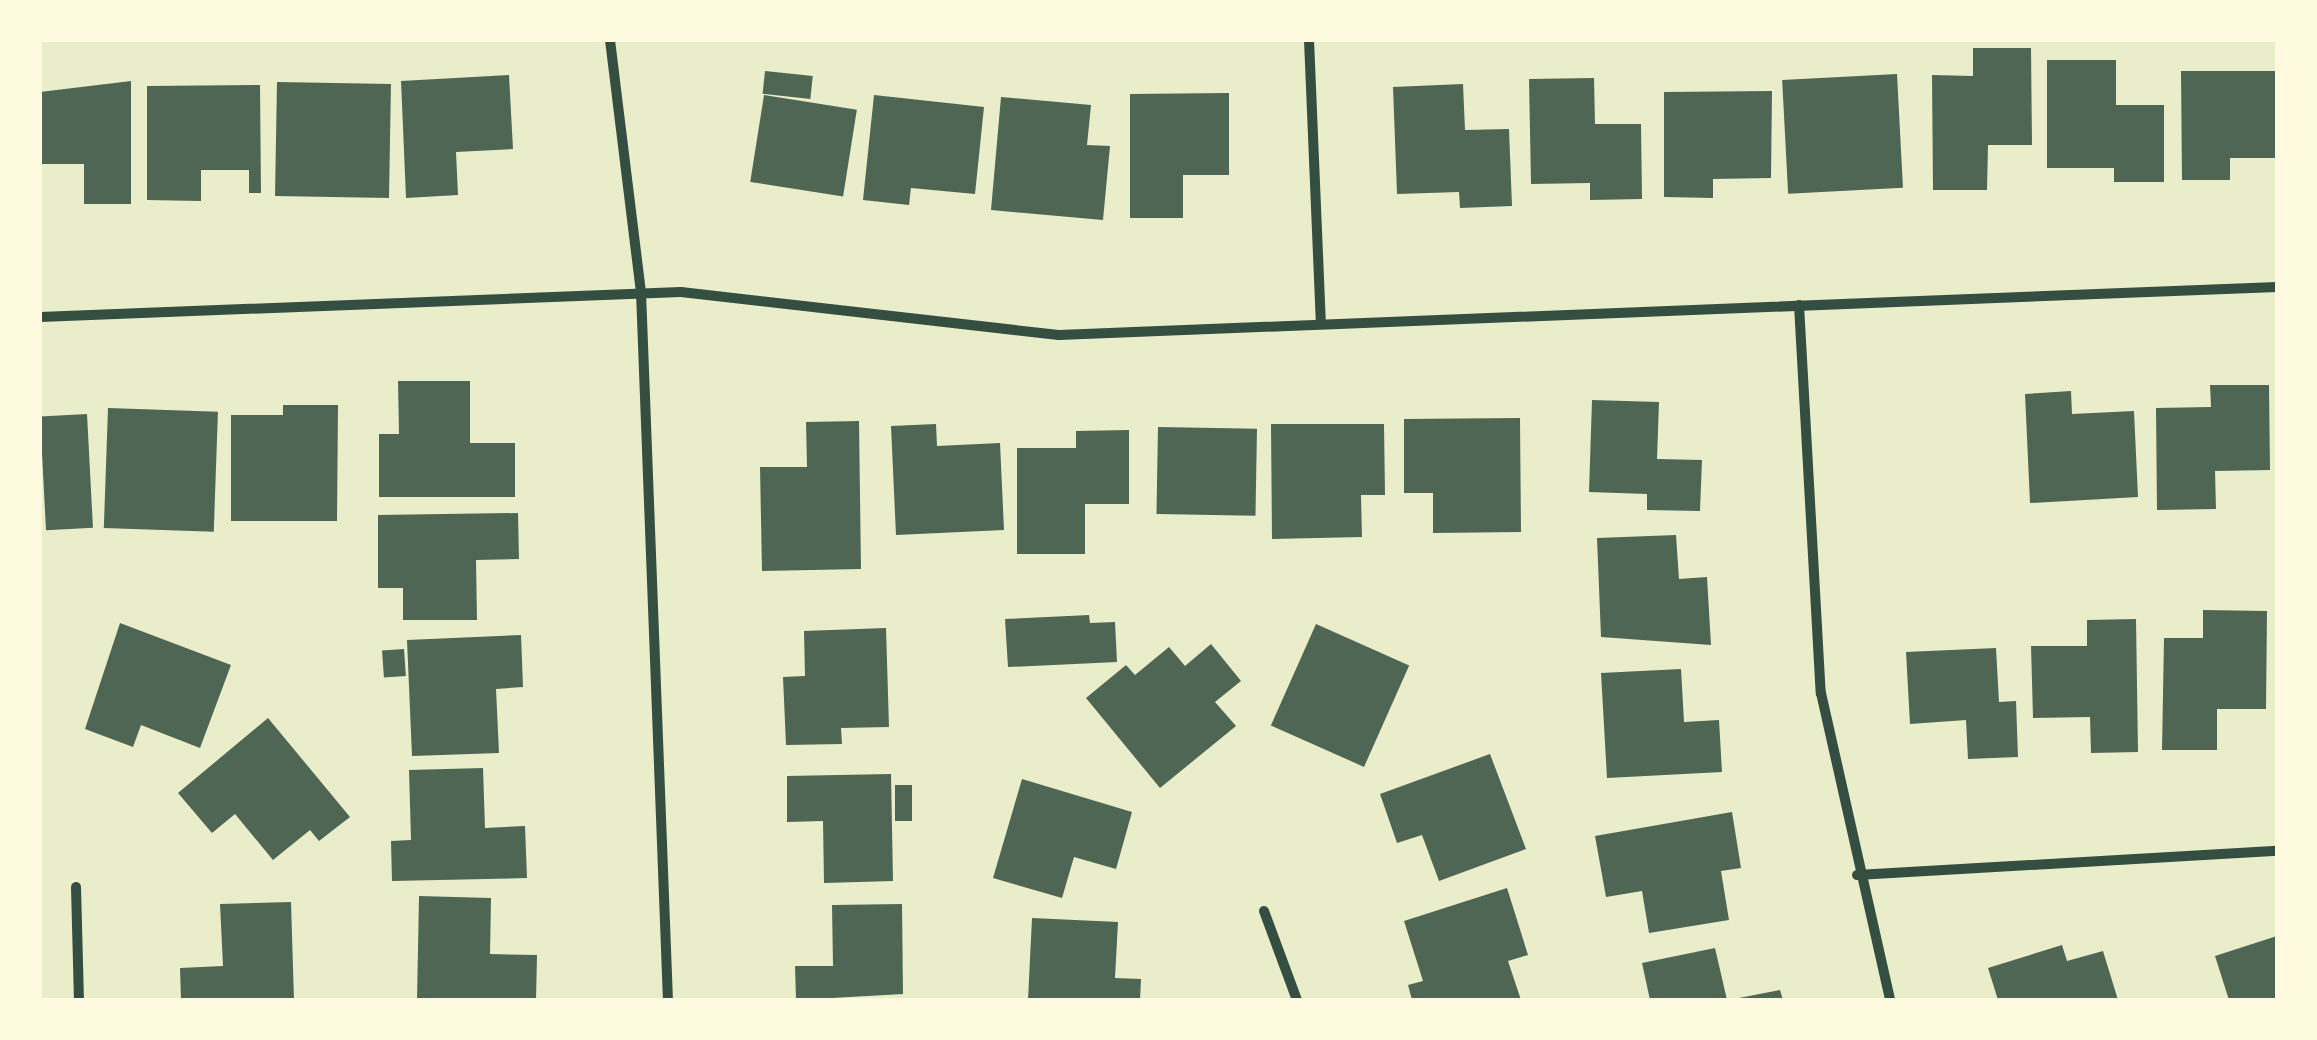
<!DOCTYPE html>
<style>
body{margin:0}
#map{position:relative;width:2317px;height:1040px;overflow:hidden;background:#e9edc9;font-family:Cabin,sans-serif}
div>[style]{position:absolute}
.building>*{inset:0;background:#4f6655;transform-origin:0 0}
.minor>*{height:10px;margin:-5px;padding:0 5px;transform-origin:5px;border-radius:5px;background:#344e41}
span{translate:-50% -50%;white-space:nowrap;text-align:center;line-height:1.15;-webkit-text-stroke:9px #fefae0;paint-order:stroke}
.frame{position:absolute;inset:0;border:42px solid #fefae0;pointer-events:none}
</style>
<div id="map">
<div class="building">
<i style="clip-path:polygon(1973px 48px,2031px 48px,2032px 145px,1988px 145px,1987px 190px,1933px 190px,1932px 75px,1973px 76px)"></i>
<i style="clip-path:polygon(2047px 60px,2116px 60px,2116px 105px,2164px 105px,2164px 182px,2114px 182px,2114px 168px,2047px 168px)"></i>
<i style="left:765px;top:71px;width:48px;height:23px;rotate:6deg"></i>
<i style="clip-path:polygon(2181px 71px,2277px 71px,2277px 158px,2230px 158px,2230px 180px,2182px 180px)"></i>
<i style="left:1897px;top:74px;width:114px;height:115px;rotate:87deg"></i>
<i style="clip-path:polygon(509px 75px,513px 149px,456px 152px,458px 195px,406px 198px,401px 81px)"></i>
<i style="clip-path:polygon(1594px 78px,1595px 124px,1641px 124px,1642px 199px,1590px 200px,1590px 183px,1531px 184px,1529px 79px)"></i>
<i style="clip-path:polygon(131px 81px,131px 204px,84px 204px,84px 164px,40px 164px,40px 92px)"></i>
<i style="left:277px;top:82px;width:114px;height:114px;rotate:1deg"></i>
<i style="clip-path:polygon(1463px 84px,1465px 130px,1509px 129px,1512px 206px,1460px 208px,1459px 192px,1397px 194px,1393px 87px)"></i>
<i style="clip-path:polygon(260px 85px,261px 193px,249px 193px,249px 170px,201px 170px,201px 201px,147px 200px,147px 86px)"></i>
<i style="clip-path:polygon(1772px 91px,1771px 178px,1713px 179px,1713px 198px,1664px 197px,1664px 92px)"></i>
<i style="clip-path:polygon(1229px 93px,1229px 175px,1183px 175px,1183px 218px,1130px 218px,1130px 94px)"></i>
<i style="left:764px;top:95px;width:94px;height:88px;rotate:9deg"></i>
<i style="clip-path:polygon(874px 95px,984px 107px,975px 194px,911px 188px,909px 205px,863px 200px)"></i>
<i style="clip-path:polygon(1001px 97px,1091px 105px,1087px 145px,1110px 146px,1103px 220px,991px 210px)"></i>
<i style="clip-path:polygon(398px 381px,470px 381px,470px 443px,515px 443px,515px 497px,379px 497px,379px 434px,399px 434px)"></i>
<i style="clip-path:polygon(2210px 385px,2269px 385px,2270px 470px,2215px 471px,2216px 509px,2157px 510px,2156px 408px,2211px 407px)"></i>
<i style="clip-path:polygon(2071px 391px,2072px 414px,2134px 411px,2138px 497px,2030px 503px,2025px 394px)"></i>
<i style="clip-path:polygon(1592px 400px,1659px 402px,1657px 459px,1702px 460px,1700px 511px,1647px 510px,1647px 494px,1589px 492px)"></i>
<i style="clip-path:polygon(283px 405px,338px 405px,337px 521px,231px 521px,231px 415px,283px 415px)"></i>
<i style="left:108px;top:408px;width:110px;height:120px;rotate:2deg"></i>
<i style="left:87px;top:414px;width:114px;height:47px;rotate:87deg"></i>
<i style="clip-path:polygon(1520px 418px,1521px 532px,1433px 533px,1433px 493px,1404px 493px,1404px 419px)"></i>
<i style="clip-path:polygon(859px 421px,861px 569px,762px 571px,760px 467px,807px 467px,806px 422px)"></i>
<i style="clip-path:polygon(936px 424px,937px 446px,1000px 443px,1004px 530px,896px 535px,891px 426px)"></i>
<i style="clip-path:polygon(1271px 424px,1384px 424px,1385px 495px,1361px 495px,1362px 537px,1272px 539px)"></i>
<i style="left:1158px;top:427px;width:99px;height:87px;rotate:1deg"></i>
<i style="clip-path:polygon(1129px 430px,1129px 504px,1085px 504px,1085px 554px,1017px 554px,1017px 448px,1076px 448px,1076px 431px)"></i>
<i style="clip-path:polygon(518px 513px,519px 559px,476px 560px,477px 620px,403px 620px,403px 588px,378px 588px,378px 515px)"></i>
<i style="clip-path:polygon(1676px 535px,1679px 579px,1707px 577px,1711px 645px,1601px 637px,1597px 538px)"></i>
<i style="clip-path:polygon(2203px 610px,2267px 611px,2266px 709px,2217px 709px,2217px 750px,2162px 750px,2164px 638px,2203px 638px)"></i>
<i style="clip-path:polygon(1089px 615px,1090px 623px,1115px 622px,1117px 662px,1008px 667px,1005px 619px)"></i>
<i style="clip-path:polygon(2136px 619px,2138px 752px,2091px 753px,2090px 717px,2033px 718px,2031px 646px,2087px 646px,2087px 620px)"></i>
<i style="clip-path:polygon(120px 623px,231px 665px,200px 748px,141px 725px,133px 747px,85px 729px)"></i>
<i style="left:1316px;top:624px;width:102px;height:111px;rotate:24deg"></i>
<i style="clip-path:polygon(886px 628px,889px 727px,841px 728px,842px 744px,786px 745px,783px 677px,805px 676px,804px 631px)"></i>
<i style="clip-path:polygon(521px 635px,523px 687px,496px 689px,499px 753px,412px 756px,407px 640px)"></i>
<i style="clip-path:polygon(1211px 644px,1241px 681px,1215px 702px,1236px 726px,1160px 788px,1086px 698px,1126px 665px,1135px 675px,1169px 647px,1185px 666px)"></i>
<i style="clip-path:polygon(1996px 648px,1999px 702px,2016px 701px,2018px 757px,1968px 759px,1966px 720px,1910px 724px,1906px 652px)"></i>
<i style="left:404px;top:649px;width:27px;height:22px;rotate:86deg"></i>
<i style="clip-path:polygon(1681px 669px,1684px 722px,1719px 720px,1722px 772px,1607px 778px,1601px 673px)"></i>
<i style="clip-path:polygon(268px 718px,350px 817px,319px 841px,310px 830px,273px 860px,235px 814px,212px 833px,178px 793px)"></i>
<i style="clip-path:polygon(1490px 754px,1526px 849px,1439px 881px,1422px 835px,1397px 843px,1380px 794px)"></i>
<i style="clip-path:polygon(483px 768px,485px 828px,525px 826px,527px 878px,392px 881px,391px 841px,411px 840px,409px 770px)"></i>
<i style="clip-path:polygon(891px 774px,893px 881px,824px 883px,823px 821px,787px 822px,787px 776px)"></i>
<i style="clip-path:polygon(1022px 779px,1132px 812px,1116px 869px,1074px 857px,1062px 898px,993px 878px)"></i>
<i style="left:895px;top:785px;width:17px;height:36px"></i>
<i style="clip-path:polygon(1732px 812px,1741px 868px,1721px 871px,1729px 920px,1649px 933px,1642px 891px,1606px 897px,1595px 836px)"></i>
<i style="clip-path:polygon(1507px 888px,1528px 955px,1508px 961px,1521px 1000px,1412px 1000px,1408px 985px,1423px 981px,1404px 921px)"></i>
<i style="clip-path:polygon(419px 896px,491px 898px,490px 954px,537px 955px,536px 1000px,417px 1000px)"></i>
<i style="clip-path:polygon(291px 902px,294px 1000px,181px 1000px,180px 968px,223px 966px,220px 904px)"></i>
<i style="clip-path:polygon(902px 904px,903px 994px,796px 1000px,795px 966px,833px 966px,832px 905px)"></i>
<i style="clip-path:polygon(1032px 918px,1118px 922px,1115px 978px,1141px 979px,1140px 1000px,1028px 1000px)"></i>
<i style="clip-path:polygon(2277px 936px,2277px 1000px,2229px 1000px,2215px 956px)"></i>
<i style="clip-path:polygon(2062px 945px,2067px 961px,2103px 951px,2118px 1000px,1998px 1000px,1988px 968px)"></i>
<i style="clip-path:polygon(1715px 948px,1727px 1000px,1650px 1000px,1642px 963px)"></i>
<i style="clip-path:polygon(1780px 990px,1783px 1000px,1739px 1000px,1739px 998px)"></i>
</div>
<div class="minor">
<i style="left:610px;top:40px;width:254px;rotate:83deg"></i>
<i style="left:641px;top:292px;width:709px;rotate:87.82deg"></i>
<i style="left:1309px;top:40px;width:284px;rotate:87.6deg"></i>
<i style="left:1799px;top:305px;width:389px;rotate:86.8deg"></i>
<i style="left:1821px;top:693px;width:315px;rotate:77.3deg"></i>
<i style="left:40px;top:317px;width:641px;rotate:-2.23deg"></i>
<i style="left:681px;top:292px;width:380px;rotate:6.5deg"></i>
<i style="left:1059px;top:335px;width:1219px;rotate:-2.26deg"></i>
<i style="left:1857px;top:875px;width:421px;rotate:-3.3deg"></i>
<i style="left:76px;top:887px;width:113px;rotate:88.5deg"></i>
<i style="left:1264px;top:911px;width:95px;rotate:69.7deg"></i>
</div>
<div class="frame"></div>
</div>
